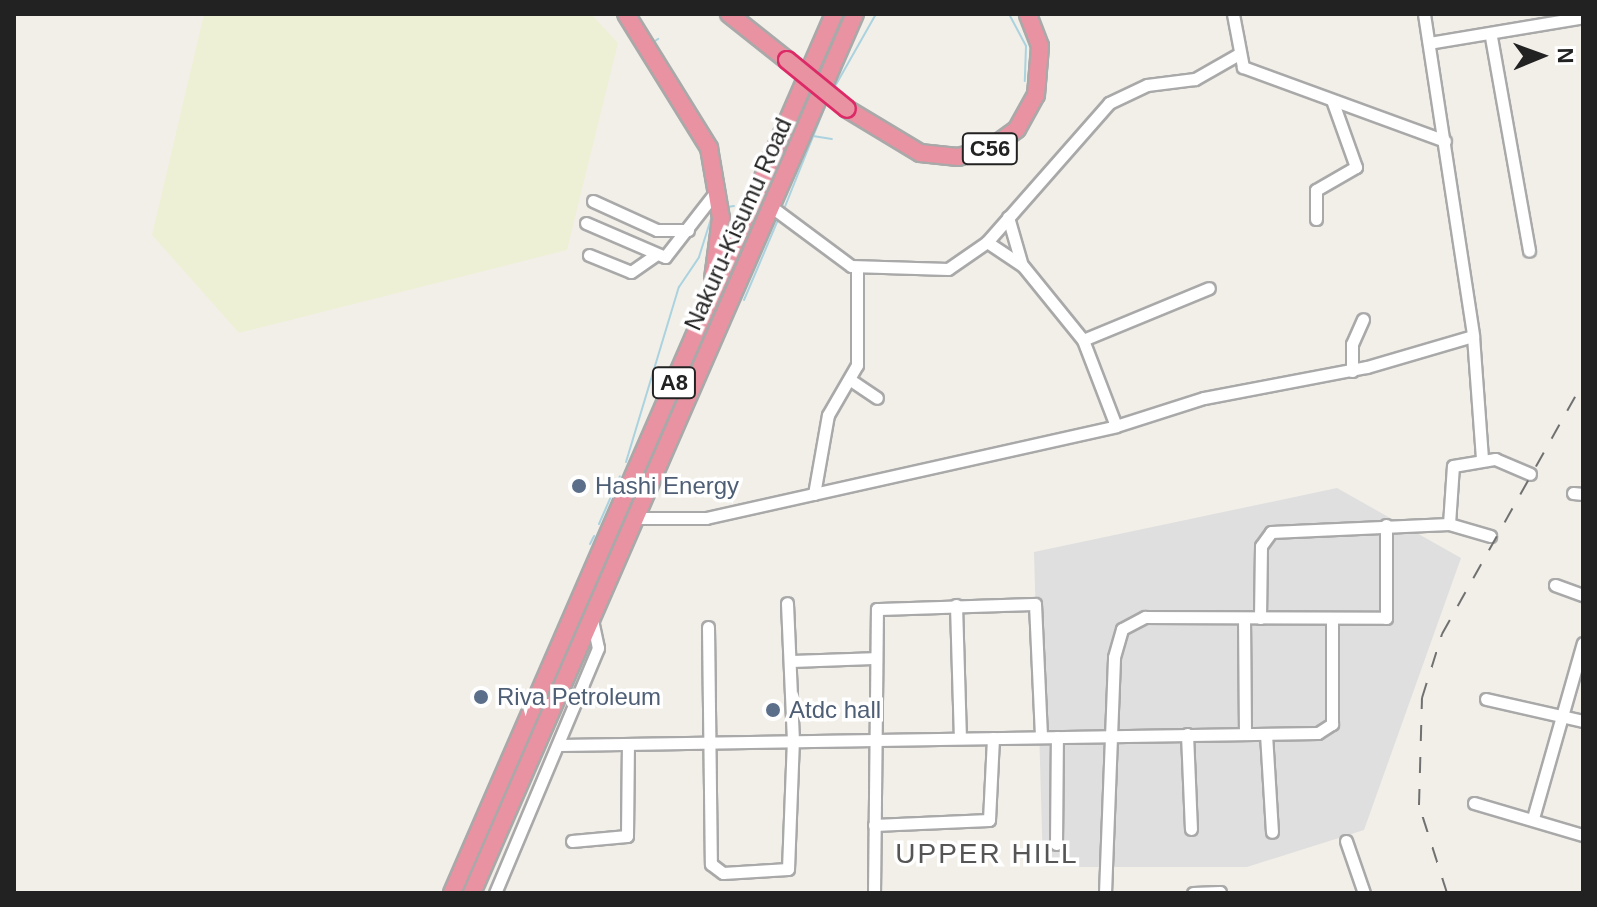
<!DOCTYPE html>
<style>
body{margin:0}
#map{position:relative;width:1597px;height:907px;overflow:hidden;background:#f2efe9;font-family:Arial,sans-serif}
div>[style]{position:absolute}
.residential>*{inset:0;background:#e0dfdf}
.farmland>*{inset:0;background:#eef0d5}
.stream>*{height:2px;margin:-1px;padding:0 1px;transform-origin:1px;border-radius:1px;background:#aad3df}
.roads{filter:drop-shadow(2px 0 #a9a9a9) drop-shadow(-2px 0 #a9a9a9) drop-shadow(0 2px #a9a9a9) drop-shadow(0 -2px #a9a9a9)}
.minor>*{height:11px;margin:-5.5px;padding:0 5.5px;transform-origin:5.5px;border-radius:5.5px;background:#fff}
.highway>*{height:16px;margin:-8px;padding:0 8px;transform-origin:8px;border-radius:8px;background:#e892a2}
.rail>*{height:2px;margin-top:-1px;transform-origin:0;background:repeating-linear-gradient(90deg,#707070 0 16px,transparent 0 32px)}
.bridges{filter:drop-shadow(2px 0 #dc2a67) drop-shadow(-2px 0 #dc2a67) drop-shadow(0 2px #dc2a67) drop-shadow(0 -2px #dc2a67)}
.highway-bridge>*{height:16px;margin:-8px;padding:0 8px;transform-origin:8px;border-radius:8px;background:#e892a2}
.dots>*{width:22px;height:22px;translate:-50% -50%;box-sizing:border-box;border:4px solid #fff;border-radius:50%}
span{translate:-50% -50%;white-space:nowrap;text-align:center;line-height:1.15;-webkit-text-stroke:7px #fff;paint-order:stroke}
.shield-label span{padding:2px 6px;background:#fff;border:2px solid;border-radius:6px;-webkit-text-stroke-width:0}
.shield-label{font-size:22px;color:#222;font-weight:700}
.street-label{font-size:24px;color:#222}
.service-label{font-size:24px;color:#4e5e75}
.left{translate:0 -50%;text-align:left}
.quarter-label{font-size:28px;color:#555;letter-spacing:2px}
.frame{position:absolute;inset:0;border:16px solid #222;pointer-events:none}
.north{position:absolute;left:1501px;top:16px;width:80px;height:80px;-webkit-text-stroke:6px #fff;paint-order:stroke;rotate:89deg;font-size:22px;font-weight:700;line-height:32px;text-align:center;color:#222}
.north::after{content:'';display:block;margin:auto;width:28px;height:36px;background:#222;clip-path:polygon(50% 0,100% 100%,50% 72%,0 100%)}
</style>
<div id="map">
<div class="residential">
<i style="clip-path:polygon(1337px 488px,1461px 558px,1364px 830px,1247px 867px,1043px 867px,1034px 552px)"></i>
</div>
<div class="farmland">
<i style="clip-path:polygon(204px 14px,591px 14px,618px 43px,567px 250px,239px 333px,152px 235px)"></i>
</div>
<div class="stream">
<i style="left:1009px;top:14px;width:36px;rotate:62deg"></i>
<i style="left:1026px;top:46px;width:35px;rotate:92deg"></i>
<i style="left:655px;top:41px;width:4px;rotate:-34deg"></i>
<i style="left:834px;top:88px;width:85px;rotate:-60.4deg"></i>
<i style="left:813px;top:136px;width:19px;rotate:9deg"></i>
<i style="left:727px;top:207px;width:7px;rotate:-8deg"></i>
<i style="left:784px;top:209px;width:113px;rotate:-68.2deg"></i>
<i style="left:744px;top:300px;width:87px;rotate:-67deg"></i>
<i style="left:626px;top:462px;width:183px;rotate:-73.2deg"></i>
<i style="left:679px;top:287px;width:36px;rotate:-56deg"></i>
<i style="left:699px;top:257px;width:50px;rotate:-72.6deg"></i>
<i style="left:599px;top:524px;width:52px;rotate:-66.4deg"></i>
<i style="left:590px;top:544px;width:9px;rotate:-63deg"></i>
</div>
<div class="roads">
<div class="minor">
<i style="left:1233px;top:14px;width:54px;rotate:79.3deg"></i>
<i style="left:1243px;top:67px;width:215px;rotate:20.1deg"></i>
<i style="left:1424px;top:14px;width:326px;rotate:81.3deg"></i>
<i style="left:1473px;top:336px;width:124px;rotate:85.8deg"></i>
<i style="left:1491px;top:37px;width:217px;rotate:79.9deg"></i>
<i style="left:1429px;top:43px;width:152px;rotate:-9.5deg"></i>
<i style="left:593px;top:201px;width:70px;rotate:24.4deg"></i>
<i style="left:657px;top:230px;width:31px"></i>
<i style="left:773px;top:208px;width:97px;rotate:36.6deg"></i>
<i style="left:851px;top:266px;width:97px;rotate:1.8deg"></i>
<i style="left:948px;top:269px;width:47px;rotate:-34.7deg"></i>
<i style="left:987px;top:242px;width:185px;rotate:-48.7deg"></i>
<i style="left:1109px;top:103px;width:42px;rotate:-25.3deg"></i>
<i style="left:1147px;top:85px;width:48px;rotate:-7.1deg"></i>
<i style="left:1195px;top:79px;width:48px;rotate:-29.7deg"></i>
<i style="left:1008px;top:217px;width:47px;rotate:73.9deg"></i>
<i style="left:1316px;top:219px;width:29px;rotate:-90deg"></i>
<i style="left:1316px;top:190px;width:46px;rotate:-29.9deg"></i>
<i style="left:1356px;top:167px;width:71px;rotate:-109.7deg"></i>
<i style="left:586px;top:223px;width:86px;rotate:23.3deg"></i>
<i style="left:665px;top:257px;width:86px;rotate:-52.1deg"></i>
<i style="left:987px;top:242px;width:43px;rotate:33.7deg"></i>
<i style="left:1023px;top:266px;width:95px;rotate:51deg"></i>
<i style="left:1083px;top:340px;width:92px;rotate:69deg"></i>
<i style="left:589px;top:255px;width:45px;rotate:22deg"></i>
<i style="left:631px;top:272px;width:28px;rotate:-35deg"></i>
<i style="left:1083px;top:340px;width:136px;rotate:-22.4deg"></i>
<i style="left:1352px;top:371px;width:27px;rotate:-90deg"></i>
<i style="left:1352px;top:344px;width:27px;rotate:-66deg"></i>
<i style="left:852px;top:381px;width:30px;rotate:34deg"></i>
<i style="left:1573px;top:493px;width:10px;rotate:6deg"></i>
<i style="left:814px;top:494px;width:80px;rotate:-80deg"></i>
<i style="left:828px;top:415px;width:58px;rotate:-59.9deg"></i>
<i style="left:857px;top:365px;width:97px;rotate:-90deg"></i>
<i style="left:637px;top:518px;width:69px"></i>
<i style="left:706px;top:518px;width:420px;rotate:-12.6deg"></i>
<i style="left:1116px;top:426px;width:92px;rotate:-17.7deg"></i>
<i style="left:1204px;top:398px;width:166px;rotate:-10.8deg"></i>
<i style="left:1367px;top:367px;width:110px;rotate:-16.3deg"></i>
<i style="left:1449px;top:524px;width:58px;rotate:-86.1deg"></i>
<i style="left:1453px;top:466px;width:43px;rotate:-9.5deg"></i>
<i style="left:1495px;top:459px;width:38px;rotate:23deg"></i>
<i style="left:1555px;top:585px;width:30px;rotate:20deg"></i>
<i style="left:956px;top:605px;width:133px;rotate:88.3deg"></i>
<i style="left:1244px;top:618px;width:116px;rotate:89.5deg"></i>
<i style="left:1260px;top:618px;width:72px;rotate:-89.2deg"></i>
<i style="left:1261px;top:546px;width:17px;rotate:-54deg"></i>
<i style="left:1271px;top:532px;width:178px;rotate:-2.6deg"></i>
<i style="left:1449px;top:524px;width:43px;rotate:16.3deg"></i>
<i style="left:708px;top:627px;width:237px;rotate:89.3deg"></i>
<i style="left:711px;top:864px;width:15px;rotate:37deg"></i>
<i style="left:723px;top:873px;width:65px;rotate:-3.5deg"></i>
<i style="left:788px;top:869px;width:128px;rotate:-87.8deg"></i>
<i style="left:793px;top:741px;width:138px;rotate:-92.5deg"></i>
<i style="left:790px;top:661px;width:84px;rotate:-2deg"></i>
<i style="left:1486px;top:699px;width:99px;rotate:12.8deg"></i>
<i style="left:1187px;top:734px;width:95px;rotate:87.6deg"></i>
<i style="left:1266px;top:734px;width:98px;rotate:86.5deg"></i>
<i style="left:560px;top:745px;width:758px;rotate:-0.91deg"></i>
<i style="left:1318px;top:733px;width:17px;rotate:-33deg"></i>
<i style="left:1332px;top:724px;width:106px;rotate:-90deg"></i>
<i style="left:1474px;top:803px;width:114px;rotate:16.4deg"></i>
<i style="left:1533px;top:818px;width:182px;rotate:-74.1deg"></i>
<i style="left:874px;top:825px;width:115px;rotate:-2.5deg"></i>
<i style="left:989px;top:820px;width:82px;rotate:-87.2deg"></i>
<i style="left:572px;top:841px;width:55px;rotate:-5.2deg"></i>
<i style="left:627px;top:836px;width:92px;rotate:-89.4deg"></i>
<i style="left:1346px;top:841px;width:55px;rotate:70.9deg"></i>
<i style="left:1056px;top:844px;width:107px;rotate:-89.5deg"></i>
<i style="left:495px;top:893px;width:266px;rotate:-67.2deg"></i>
<i style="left:598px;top:648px;width:29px;rotate:-102deg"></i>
<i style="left:874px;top:893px;width:284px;rotate:-89.4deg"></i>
<i style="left:877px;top:609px;width:158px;rotate:-1.8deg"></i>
<i style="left:1035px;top:604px;width:133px;rotate:87.4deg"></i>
<i style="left:1105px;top:893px;width:236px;rotate:-87.8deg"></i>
<i style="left:1114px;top:657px;width:29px;rotate:-74deg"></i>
<i style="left:1122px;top:629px;width:26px;rotate:-28deg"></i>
<i style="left:1145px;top:617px;width:241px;rotate:0.2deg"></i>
<i style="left:1386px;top:618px;width:93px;rotate:-90deg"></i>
<i style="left:1193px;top:893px;width:27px;rotate:-2deg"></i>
</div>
<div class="highway">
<i style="left:626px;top:14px;width:158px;rotate:58.2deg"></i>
<i style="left:709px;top:148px;width:71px;rotate:80.3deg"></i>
<i style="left:721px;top:218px;width:62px;rotate:97.5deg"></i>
<i style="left:729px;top:14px;width:74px;rotate:38.4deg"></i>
<i style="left:847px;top:109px;width:85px;rotate:31.1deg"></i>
<i style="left:920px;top:153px;width:38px;rotate:6deg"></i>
<i style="left:958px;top:157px;width:34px;rotate:-15deg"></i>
<i style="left:991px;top:148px;width:32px;rotate:-36deg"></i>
<i style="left:1017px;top:129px;width:39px;rotate:-61deg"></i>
<i style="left:1036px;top:95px;width:49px;rotate:-85.3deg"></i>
<i style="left:1040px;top:46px;width:34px;rotate:-111deg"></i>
<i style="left:452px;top:893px;width:958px;rotate:-66.51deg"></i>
<i style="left:472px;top:893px;width:959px;rotate:-66.46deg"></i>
</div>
</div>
<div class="rail">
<i style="left:1447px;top:893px;width:92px;rotate:-107.7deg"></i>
<i style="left:1419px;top:805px;width:107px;rotate:-88.4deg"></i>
<i style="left:1422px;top:698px;width:67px;rotate:-72.6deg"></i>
<i style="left:1442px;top:634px;width:288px;rotate:-60.7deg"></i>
</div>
<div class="bridges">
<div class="highway-bridge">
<i style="left:787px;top:60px;width:77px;rotate:39.2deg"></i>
</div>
</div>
<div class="dots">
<i style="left:579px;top:486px;background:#5c6f8a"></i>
<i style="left:481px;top:697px;background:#5c6f8a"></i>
<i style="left:773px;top:710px;background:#5c6f8a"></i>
</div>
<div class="shield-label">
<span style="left:990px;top:149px">C56</span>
<span style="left:674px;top:383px">A8</span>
</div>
<div class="street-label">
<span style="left:738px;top:224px;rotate:-66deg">Nakuru-Kisumu Road</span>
</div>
<div class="service-label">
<span class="left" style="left:595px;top:486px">Hashi Energy</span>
<span class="left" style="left:497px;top:697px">Riva Petroleum</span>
<span class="left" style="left:789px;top:710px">Atdc hall</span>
</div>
<div class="quarter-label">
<span style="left:987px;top:854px">UPPER HILL</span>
</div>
<div class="frame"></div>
<div class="north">N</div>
</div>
